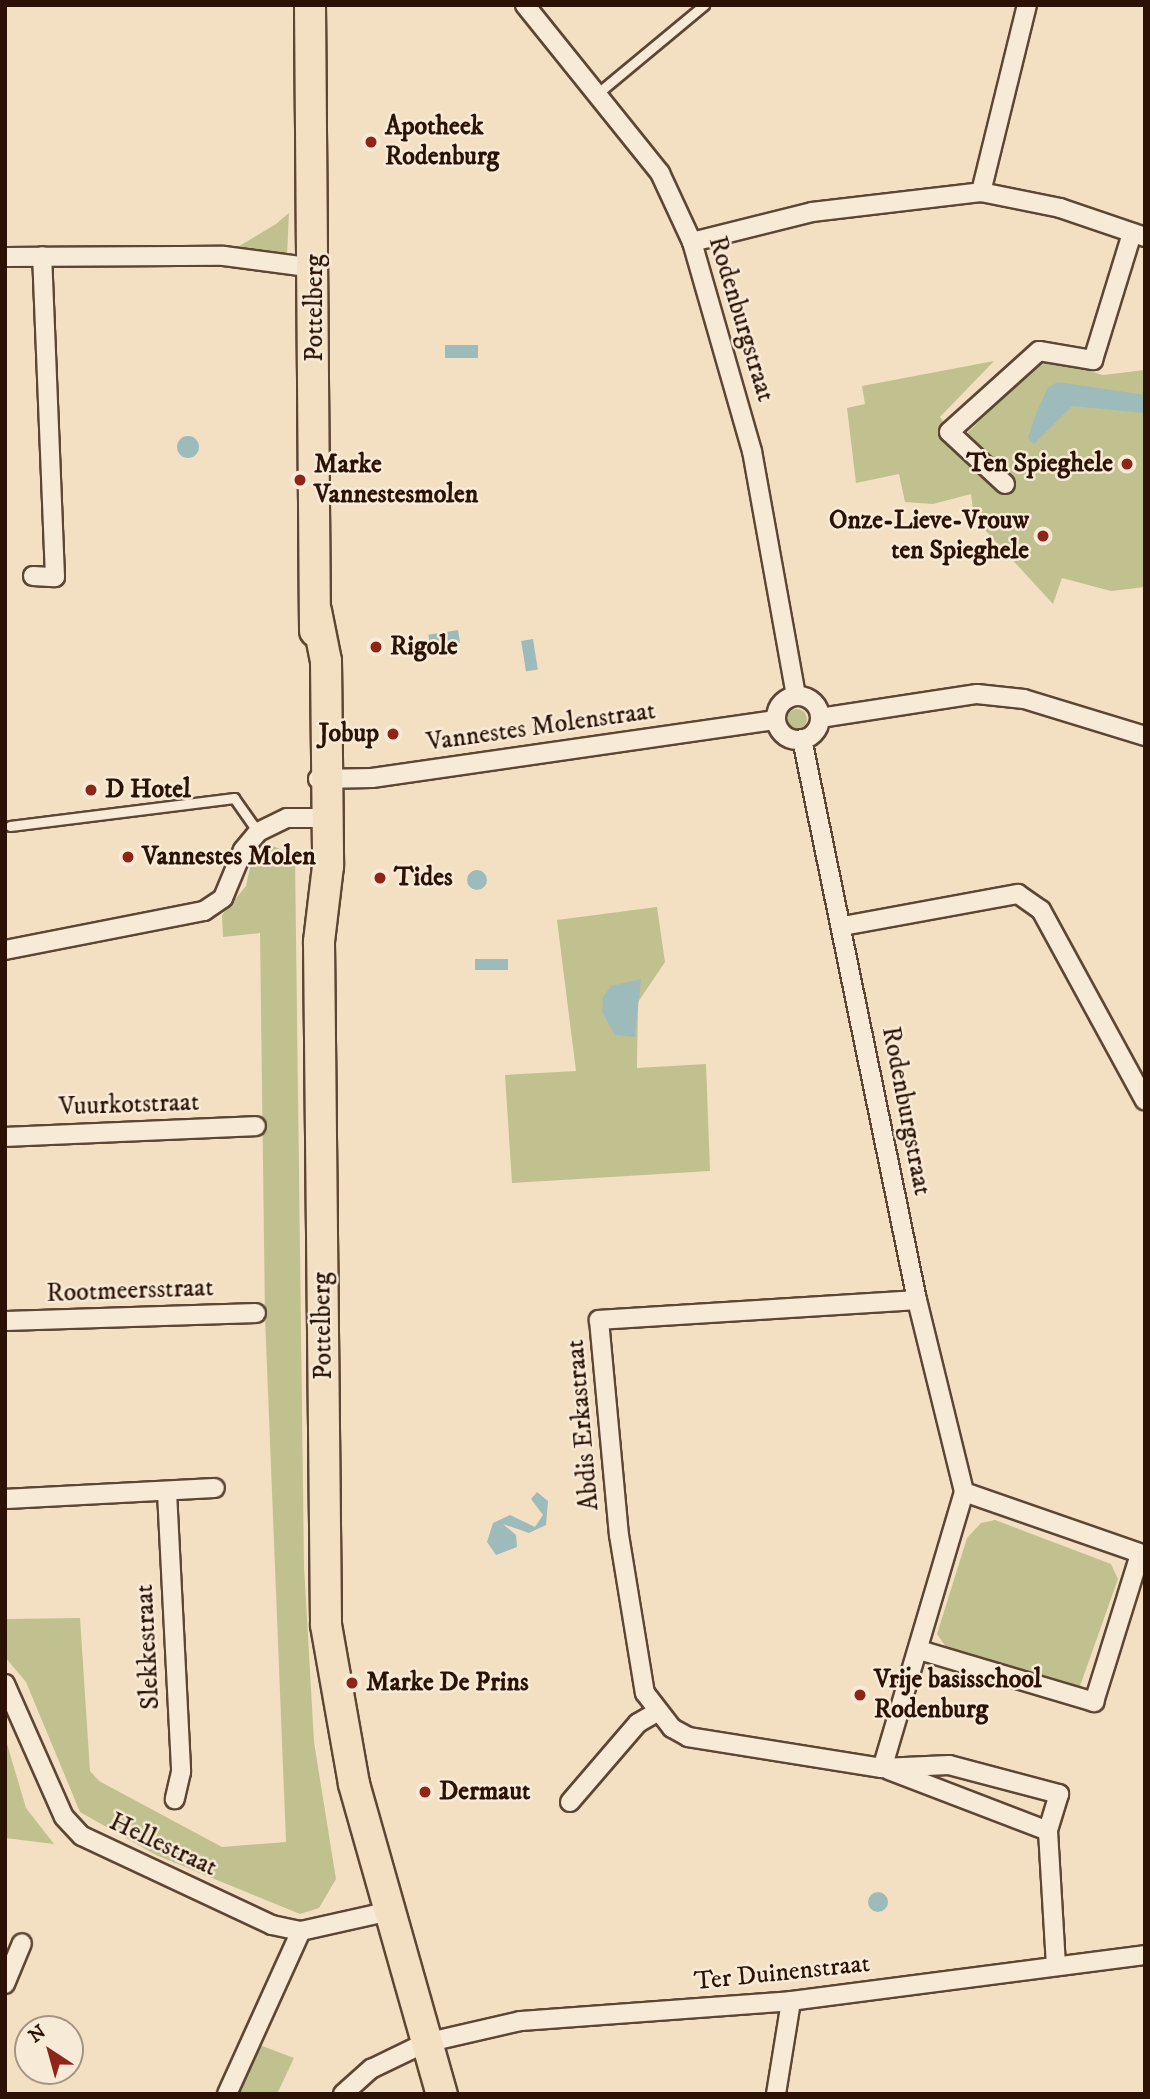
<!DOCTYPE html>
<style>
body{margin:0}
#map{position:relative;width:1150px;height:2099px;overflow:hidden;background:#f3e0c2;font-family:"IM FELL DW Pica",serif}
div>[style]{position:absolute}
.green>*{inset:0;background:#c0c18f}
.round{border-radius:50%}
.water>*{inset:0;background:#9ebbbc;transform-origin:0 0}
.roads{filter:drop-shadow(2px 0 #5d4634) drop-shadow(-2px 0 #5d4634) drop-shadow(0 2px #5d4634) drop-shadow(0 -2px #5d4634)}
.lane>*{height:9px;margin:-4.5px;padding:0 4.5px;transform-origin:4.5px;border-radius:4.5px;background:#f7ebd7}
.street>*{height:18px;margin:-9px;padding:0 9px;transform-origin:9px;border-radius:9px;background:#f7ebd7}
.street>.ring{margin:-9px;padding:0;box-sizing:content-box;background:none;border:18px solid #f7ebd7;border-radius:50%}
.primary>*{height:30px;margin:-15px;padding:0 15px;transform-origin:15px;border-radius:15px;background:#f3e0c2}
.dots>*{width:19px;height:19px;translate:-50% -50%;box-sizing:border-box;border:4px solid #f7ebd7;border-radius:50%}
span{translate:-50% -50%;white-space:nowrap;text-align:center;line-height:1.15;-webkit-text-stroke:5px #f7ebd7;paint-order:stroke}
.poi-label{font-size:26px;color:#2b1205;font-weight:700}
.left{translate:0 -50%;text-align:left}
.right{translate:-100% -50%;text-align:right}
.street-label{font-size:26px;color:#2b1205}
.frame{position:absolute;inset:0;border:7px solid #2b1205;pointer-events:none}
.north{position:absolute;left:14px;top:2015px;width:70px;height:70px;box-sizing:border-box;background:#f7ebd7;border:2px solid #a59483;border-radius:50%;rotate:324deg;font-size:19px;font-weight:700;line-height:28px;text-align:center;color:#2b1205}
.north::after{content:'';display:block;margin:auto;width:24px;height:32px;background:#8f2418;clip-path:polygon(50% 0,100% 100%,50% 72%,0 100%)}
</style>
<div id="map">
<div class="green">
<i style="clip-path:polygon(289px 213px,287px 257px,236px 248px,276px 224px)"></i>
<i style="clip-path:polygon(1050px 359px,1103px 375px,1145px 370px,1145px 587px,1111px 591px,1062px 578px,1053px 604px,974px 518px,971px 494px,933px 504px,905px 502px,899px 474px,856px 483px,847px 408px,865px 404px,862px 386px,994px 361px,940px 417px,957px 443px,1041px 361px)"></i>
<i class="round" style="left:787px;top:709px;width:20px;height:20px"></i>
<i style="clip-path:polygon(271px 845px,295px 856px,304px 1566px,314px 1742px,336px 1879px,319px 1908px,300px 1914px,156px 1855px,80px 1812px,26px 1682px,5px 1657px,5px 1619px,80px 1618px,90px 1771px,99px 1781px,222px 1847px,286px 1842px,265px 1317px,260px 933px,223px 937px,222px 915px,246px 886px,253px 854px)"></i>
<i style="clip-path:polygon(657px 907px,665px 962px,638px 1002px,637px 1068px,706px 1064px,710px 1171px,512px 1183px,505px 1075px,576px 1071px,557px 920px)"></i>
<i style="clip-path:polygon(995px 1520px,1111px 1564px,1118px 1579px,1080px 1686px,946px 1647px,937px 1634px,967px 1538px,981px 1523px)"></i>
<i style="clip-path:polygon(5px 1737px,26px 1808px,54px 1844px,5px 1838px)"></i>
<i style="clip-path:polygon(257px 2044px,294px 2058px,277px 2094px,240px 2094px)"></i>
</div>
<div class="water">
<i style="left:478px;top:345px;width:13px;height:33px;rotate:90deg"></i>
<i style="clip-path:polygon(1058px 382px,1145px 395px,1145px 413px,1072px 406px,1034px 444px,1028px 438px,1035px 416px,1048px 387px)"></i>
<i class="round" style="left:177px;top:436px;width:22px;height:22px"></i>
<i style="left:458px;top:630px;width:13px;height:30px;rotate:81deg"></i>
<i style="left:533px;top:639px;width:31px;height:12px;rotate:81deg"></i>
<i class="round" style="left:467px;top:870px;width:20px;height:20px"></i>
<i style="left:508px;top:959px;width:11px;height:33px;rotate:90deg"></i>
<i style="clip-path:polygon(641px 979px,635px 1037px,615px 1035px,602px 1012px,603px 997px,611px 986px)"></i>
<i style="clip-path:polygon(537px 1492px,548px 1501px,546px 1525px,529px 1533px,503px 1524px,516px 1535px,517px 1547px,496px 1555px,487px 1542px,493px 1523px,510px 1515px,535px 1527px,543px 1515px,531px 1499px)"></i>
<i class="round" style="left:868px;top:1892px;width:20px;height:20px"></i>
</div>
<div class="roads">
<div class="lane">
<i style="left:598px;top:93px;width:138px;rotate:-39.7deg"></i>
<i style="left:10px;top:826px;width:226px;rotate:-7.1deg"></i>
<i style="left:234px;top:798px;width:42px;rotate:54.8deg"></i>
</div>
<div class="street">
<i style="left:525px;top:5px;width:216px;rotate:51.2deg"></i>
<i style="left:660px;top:173px;width:76px;rotate:65.1deg"></i>
<i style="left:692px;top:242px;width:217px;rotate:74deg"></i>
<i style="left:752px;top:451px;width:249px;rotate:79.8deg"></i>
<i style="left:981px;top:192px;width:193px;rotate:-76.2deg"></i>
<i style="left:692px;top:242px;width:124px;rotate:-14deg"></i>
<i style="left:812px;top:212px;width:170px;rotate:-6.7deg"></i>
<i style="left:981px;top:192px;width:81px;rotate:11.4deg"></i>
<i style="left:1060px;top:208px;width:90px;rotate:18.8deg"></i>
<i style="left:5px;top:257px;width:219px;rotate:-0.3deg"></i>
<i style="left:224px;top:256px;width:92px;rotate:7.5deg"></i>
<i style="left:1005px;top:484px;width:76px;rotate:-137.1deg"></i>
<i style="left:949px;top:432px;width:121px;rotate:-42deg"></i>
<i style="left:1039px;top:351px;width:55px;rotate:9.5deg"></i>
<i style="left:1093px;top:360px;width:133px;rotate:-72.9deg"></i>
<i style="left:33px;top:576px;width:22px;rotate:3deg"></i>
<i style="left:55px;top:577px;width:321px;rotate:-92.3deg"></i>
<i class="ring" style="left:776px;top:696px;width:26px;height:26px"></i>
<i style="left:820px;top:718px;width:159px;rotate:-8.7deg"></i>
<i style="left:977px;top:694px;width:47px;rotate:6.1deg"></i>
<i style="left:1024px;top:699px;width:127px;rotate:17deg"></i>
<i style="left:802px;top:739px;width:573px;rotate:78.42deg"></i>
<i style="left:917px;top:1300px;width:198px;rotate:76.2deg"></i>
<i style="left:964px;top:1492px;width:288px;rotate:106.5deg"></i>
<i style="left:318px;top:779px;width:54px;rotate:-1.1deg"></i>
<i style="left:372px;top:778px;width:408px;rotate:-8.2deg"></i>
<i style="left:843px;top:926px;width:178px;rotate:-10.4deg"></i>
<i style="left:1018px;top:894px;width:28px;rotate:35deg"></i>
<i style="left:1041px;top:910px;width:217px;rotate:61.4deg"></i>
<i style="left:5px;top:950px;width:203px;rotate:-11.1deg"></i>
<i style="left:204px;top:911px;width:23px;rotate:-34deg"></i>
<i style="left:223px;top:898px;width:52px;rotate:-67.4deg"></i>
<i style="left:243px;top:850px;width:23px;rotate:-50deg"></i>
<i style="left:258px;top:832px;width:32px;rotate:-26deg"></i>
<i style="left:287px;top:818px;width:39px"></i>
<i style="left:5px;top:1137px;width:251px;rotate:-2.5deg"></i>
<i style="left:917px;top:1300px;width:319px;rotate:176.4deg"></i>
<i style="left:599px;top:1320px;width:216px;rotate:84.7deg"></i>
<i style="left:619px;top:1535px;width:160px;rotate:80.7deg"></i>
<i style="left:645px;top:1693px;width:44px;rotate:52.4deg"></i>
<i style="left:672px;top:1728px;width:18px;rotate:29deg"></i>
<i style="left:688px;top:1737px;width:196px;rotate:9.1deg"></i>
<i style="left:882px;top:1768px;width:67px;rotate:-2.6deg"></i>
<i style="left:949px;top:1765px;width:114px;rotate:14.8deg"></i>
<i style="left:1059px;top:1794px;width:39px;rotate:107deg"></i>
<i style="left:5px;top:1321px;width:251px;rotate:-1.8deg"></i>
<i style="left:167px;top:1492px;width:280px;rotate:87.1deg"></i>
<i style="left:181px;top:1772px;width:28px;rotate:103deg"></i>
<i style="left:964px;top:1492px;width:192px;rotate:19.2deg"></i>
<i style="left:5px;top:1499px;width:210px;rotate:-3deg"></i>
<i style="left:919px;top:1650px;width:183px;rotate:16.5deg"></i>
<i style="left:1094px;top:1702px;width:155px;rotate:-72.7deg"></i>
<i style="left:5px;top:1684px;width:145px;rotate:66.1deg"></i>
<i style="left:64px;top:1817px;width:26px;rotate:47deg"></i>
<i style="left:82px;top:1836px;width:210px;rotate:25.1deg"></i>
<i style="left:272px;top:1925px;width:30px;rotate:12deg"></i>
<i style="left:301px;top:1931px;width:87px;rotate:-12.6deg"></i>
<i style="left:889px;top:1770px;width:170px;rotate:21deg"></i>
<i style="left:1048px;top:1831px;width:135px;rotate:86.6deg"></i>
<i style="left:570px;top:1802px;width:104px;rotate:-49.3deg"></i>
<i style="left:638px;top:1723px;width:22px;rotate:-30deg"></i>
<i style="left:5px;top:1984px;width:44px;rotate:-67.5deg"></i>
<i style="left:227px;top:2094px;width:179px;rotate:-65.6deg"></i>
<i style="left:343px;top:2094px;width:38px;rotate:-42deg"></i>
<i style="left:371px;top:2069px;width:60px;rotate:-25.7deg"></i>
<i style="left:425px;top:2043px;width:98px;rotate:-13deg"></i>
<i style="left:520px;top:2021px;width:272px;rotate:-4.2deg"></i>
<i style="left:791px;top:2001px;width:357px;rotate:-7.4deg"></i>
<i style="left:776px;top:2094px;width:94px;rotate:-80.8deg"></i>
</div>
<div class="primary">
<i style="left:310px;top:5px;width:626px;rotate:89.54deg"></i>
<i style="left:316px;top:611px;width:51px;rotate:78.7deg"></i>
<i style="left:326px;top:661px;width:205px;rotate:89.4deg"></i>
<i style="left:328px;top:866px;width:77px;rotate:96.8deg"></i>
<i style="left:319px;top:942px;width:683px;rotate:89.41deg"></i>
<i style="left:326px;top:1625px;width:161px;rotate:80deg"></i>
<i style="left:354px;top:1784px;width:322px;rotate:74.2deg"></i>
</div>
</div>
<div class="dots">
<i style="left:371px;top:142px;background:#8f2418"></i>
<i style="left:1127px;top:464px;background:#8f2418"></i>
<i style="left:300px;top:480px;background:#8f2418"></i>
<i style="left:1043px;top:536px;background:#8f2418"></i>
<i style="left:376px;top:647px;background:#8f2418"></i>
<i style="left:393px;top:734px;background:#8f2418"></i>
<i style="left:91px;top:790px;background:#8f2418"></i>
<i style="left:128px;top:857px;background:#8f2418"></i>
<i style="left:380px;top:878px;background:#8f2418"></i>
<i style="left:352px;top:1683px;background:#8f2418"></i>
<i style="left:860px;top:1695px;background:#8f2418"></i>
<i style="left:425px;top:1792px;background:#8f2418"></i>
</div>
<div class="poi-label">
<span class="left" style="left:385px;top:142px">Apotheek<br>Rodenburg</span>
<span class="right" style="left:1113px;top:464px">Ten Spieghele</span>
<span class="left" style="left:314px;top:480px">Marke<br>Vannestesmolen</span>
<span class="right" style="left:1029px;top:536px">Onze-Lieve-Vrouw<br>ten Spieghele</span>
<span class="left" style="left:390px;top:647px">Rigole</span>
<span class="right" style="left:379px;top:734px">Jobup</span>
<span class="left" style="left:105px;top:790px">D Hotel</span>
<span class="left" style="left:142px;top:857px">Vannestes Molen</span>
<span class="left" style="left:394px;top:878px">Tides</span>
<span class="left" style="left:874px;top:1695px">Vrije basisschool<br>Rodenburg</span>
<span class="left" style="left:366px;top:1683px">Marke De Prins</span>
<span class="left" style="left:439px;top:1792px">Dermaut</span>
</div>
<div class="street-label">
<span style="left:315px;top:308px;rotate:-90deg">Pottelberg</span>
<span style="left:741px;top:319px;rotate:73deg">Rodenburgstraat</span>
<span style="left:541px;top:727px;rotate:-8deg">Vannestes Molenstraat</span>
<span style="left:129px;top:1105px;rotate:-2deg">Vuurkotstraat</span>
<span style="left:906px;top:1111px;rotate:79deg">Rodenburgstraat</span>
<span style="left:130px;top:1291px;rotate:-2deg">Rootmeersstraat</span>
<span style="left:323px;top:1326px;rotate:-91deg">Pottelberg</span>
<span style="left:583px;top:1425px;rotate:-95deg">Abdis Erkastraat</span>
<span style="left:148px;top:1647px;rotate:-93deg">Slekkestraat</span>
<span style="left:163px;top:1845px;rotate:25deg">Hellestraat</span>
<span style="left:782px;top:1973px;rotate:-6deg">Ter Duinenstraat</span>
</div>
<div class="frame"></div>
<div class="north">N</div>
</div>
